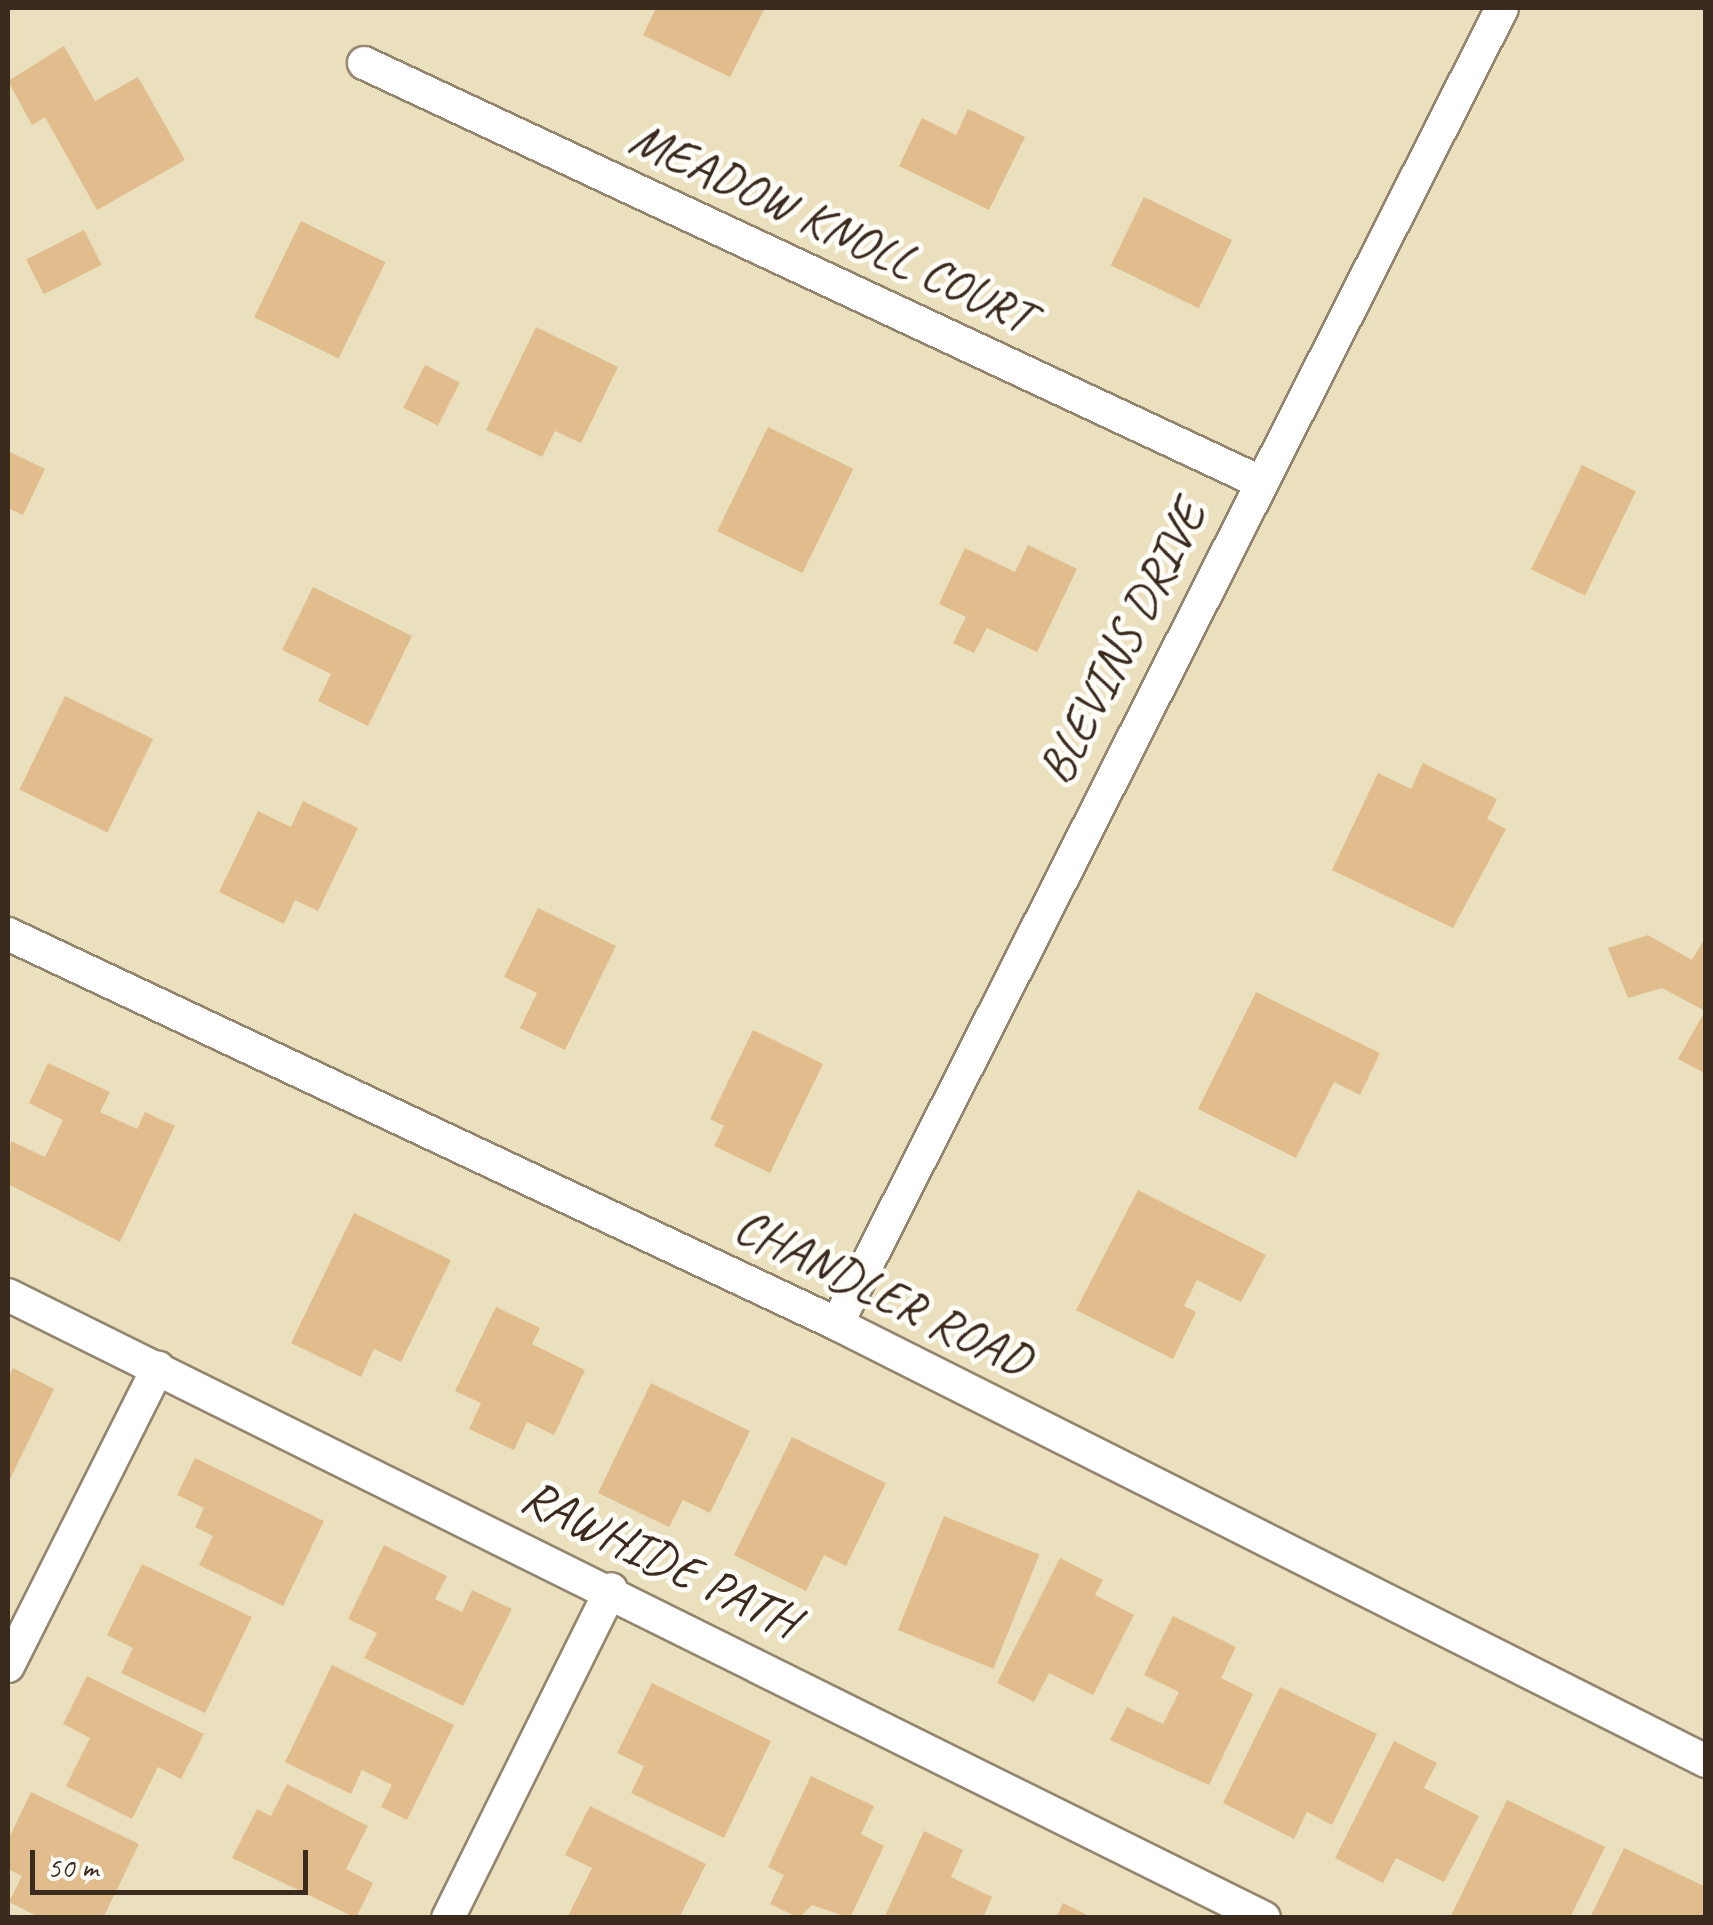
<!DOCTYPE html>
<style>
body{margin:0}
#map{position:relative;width:1713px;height:1925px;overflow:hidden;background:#ebe0be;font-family:Caveat,sans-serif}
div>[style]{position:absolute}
.building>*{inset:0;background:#e1bd8e;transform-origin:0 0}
.roads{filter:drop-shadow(2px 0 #93856e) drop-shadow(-2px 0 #93856e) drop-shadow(0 2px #93856e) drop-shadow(0 -2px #93856e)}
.minor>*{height:32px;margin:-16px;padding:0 16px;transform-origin:16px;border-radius:16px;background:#fff}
span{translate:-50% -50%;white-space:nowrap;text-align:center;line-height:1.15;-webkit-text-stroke:10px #fdfcf7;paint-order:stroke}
.street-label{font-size:50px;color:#3b2a1e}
.frame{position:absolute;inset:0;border:10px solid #3b2a1e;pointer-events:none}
.scale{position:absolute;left:30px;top:1850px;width:278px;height:45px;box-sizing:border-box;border:5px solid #3b2a1e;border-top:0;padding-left:12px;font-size:30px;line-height:35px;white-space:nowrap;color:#3b2a1e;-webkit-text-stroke:8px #fdfcf7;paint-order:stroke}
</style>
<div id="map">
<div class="building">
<i style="clip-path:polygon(656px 8px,765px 8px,730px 77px,643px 35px)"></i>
<i style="clip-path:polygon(64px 46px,95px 101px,138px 77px,185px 160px,97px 210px,45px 117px,32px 125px,8px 81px)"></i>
<i style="clip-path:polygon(968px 109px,1025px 137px,989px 210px,899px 166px,922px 118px,956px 135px)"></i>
<i style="left:1144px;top:197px;width:98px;height:76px;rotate:26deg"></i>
<i style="left:301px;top:221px;width:94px;height:107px;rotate:26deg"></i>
<i style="left:84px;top:230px;width:39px;height:65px;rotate:63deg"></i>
<i style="clip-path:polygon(536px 327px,618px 367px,581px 443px,555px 431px,542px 457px,486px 430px)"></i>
<i style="left:425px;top:365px;width:39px;height:48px;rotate:27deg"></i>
<i style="left:768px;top:427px;width:95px;height:116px;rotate:26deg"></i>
<i style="clip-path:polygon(8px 451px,45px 469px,23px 515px,8px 508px)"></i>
<i style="left:1582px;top:465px;width:60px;height:116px;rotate:26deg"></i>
<i style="clip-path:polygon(1028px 545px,1077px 569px,1037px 652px,987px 628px,974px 653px,953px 643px,966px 617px,939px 604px,965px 548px,1015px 572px)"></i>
<i style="clip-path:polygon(313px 587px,412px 636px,368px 726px,318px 701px,331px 674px,282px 650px)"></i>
<i style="left:65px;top:696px;width:98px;height:104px;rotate:26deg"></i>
<i style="clip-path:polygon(1423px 763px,1497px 799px,1487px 819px,1506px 829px,1453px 928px,1332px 870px,1378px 773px,1411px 789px)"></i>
<i style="clip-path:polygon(303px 801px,358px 828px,318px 911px,295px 900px,284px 924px,219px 892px,258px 811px,291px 827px)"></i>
<i style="clip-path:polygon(538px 908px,616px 946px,565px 1050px,520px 1028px,537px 993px,504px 977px)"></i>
<i style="clip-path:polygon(1648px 935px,1692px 960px,1706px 936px,1706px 1074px,1678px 1059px,1705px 1011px,1662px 988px,1628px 998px,1608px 948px)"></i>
<i style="clip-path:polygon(1256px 992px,1380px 1053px,1360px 1095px,1334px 1082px,1296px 1158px,1198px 1109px)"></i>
<i style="clip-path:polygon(753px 1030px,823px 1064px,770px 1173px,714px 1146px,724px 1126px,710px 1119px)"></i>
<i style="clip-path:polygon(48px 1063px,110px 1092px,100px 1112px,137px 1129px,145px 1112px,175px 1126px,120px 1242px,8px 1184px,11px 1141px,45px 1157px,63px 1120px,29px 1103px)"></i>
<i style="clip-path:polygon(1138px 1190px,1266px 1255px,1241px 1302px,1197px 1280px,1184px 1306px,1196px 1312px,1173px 1359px,1076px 1310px)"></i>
<i style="clip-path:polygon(354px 1213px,451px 1260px,401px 1362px,374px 1349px,361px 1377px,291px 1343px)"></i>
<i style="clip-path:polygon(496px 1307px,540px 1328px,532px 1344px,585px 1370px,554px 1435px,527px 1422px,514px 1450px,469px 1429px,481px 1403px,455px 1391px)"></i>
<i style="clip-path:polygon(13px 1368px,54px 1389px,8px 1483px,8px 1380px)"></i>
<i style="clip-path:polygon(651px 1383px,750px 1431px,710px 1513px,683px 1500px,669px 1527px,598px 1493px)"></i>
<i style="clip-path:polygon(792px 1437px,886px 1483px,846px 1566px,824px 1555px,806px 1591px,734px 1555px)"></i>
<i style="clip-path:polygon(195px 1458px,324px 1521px,283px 1606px,199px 1565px,213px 1536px,195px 1527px,204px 1508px,177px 1495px)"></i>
<i style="left:944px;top:1516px;width:103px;height:123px;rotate:22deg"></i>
<i style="clip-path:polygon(384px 1545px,447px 1576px,435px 1599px,462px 1612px,472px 1590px,512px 1609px,463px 1706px,364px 1658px,377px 1633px,348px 1619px)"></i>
<i style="clip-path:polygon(1060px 1558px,1103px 1580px,1095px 1595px,1134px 1615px,1093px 1695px,1049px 1673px,1034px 1702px,997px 1683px)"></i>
<i style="clip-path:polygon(142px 1564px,252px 1617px,205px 1713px,121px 1673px,133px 1648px,107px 1635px)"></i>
<i style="clip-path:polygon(1173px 1616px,1236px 1647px,1221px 1678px,1253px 1694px,1209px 1785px,1110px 1740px,1127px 1707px,1163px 1724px,1179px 1692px,1144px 1675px)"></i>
<i style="clip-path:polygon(332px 1665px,454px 1725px,407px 1820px,381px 1807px,392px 1785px,362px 1770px,351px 1794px,285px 1762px)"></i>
<i style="clip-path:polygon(87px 1676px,204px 1734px,181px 1779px,158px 1767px,132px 1819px,66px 1786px,90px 1738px,63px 1724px)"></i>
<i style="clip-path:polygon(652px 1683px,771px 1741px,724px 1838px,631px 1793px,644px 1766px,617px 1753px)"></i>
<i style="clip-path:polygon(1280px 1687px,1377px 1734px,1332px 1825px,1307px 1812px,1294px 1839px,1223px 1803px)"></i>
<i style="clip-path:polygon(1394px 1741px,1437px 1763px,1424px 1788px,1479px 1816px,1444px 1882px,1396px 1858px,1383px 1883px,1335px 1858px)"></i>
<i style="clip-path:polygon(811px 1776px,874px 1806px,861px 1834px,884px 1846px,850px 1918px,812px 1905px,799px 1918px,770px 1904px,784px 1875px,768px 1867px)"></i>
<i style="clip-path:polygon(287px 1784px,368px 1826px,346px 1869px,373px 1883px,356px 1918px,232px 1858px,257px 1809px,271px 1816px)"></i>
<i style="clip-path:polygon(31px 1792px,139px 1844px,103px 1918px,41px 1918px,9px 1902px,22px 1876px,8px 1869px,8px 1840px)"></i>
<i style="clip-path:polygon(1507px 1800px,1605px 1847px,1570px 1918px,1450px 1918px)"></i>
<i style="clip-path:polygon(590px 1806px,706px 1864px,679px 1918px,567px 1918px,592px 1868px,565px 1855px)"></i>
<i style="clip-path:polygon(924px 1831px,963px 1850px,951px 1877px,992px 1897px,983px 1918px,884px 1918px)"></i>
<i style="clip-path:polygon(1624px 1848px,1706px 1887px,1706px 1918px,1590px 1918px)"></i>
<i style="clip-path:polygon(1063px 1903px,1093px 1918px,1056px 1918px)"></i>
</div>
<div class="roads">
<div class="minor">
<i style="left:364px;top:63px;width:987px;rotate:25.06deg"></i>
<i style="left:8px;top:934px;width:916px;rotate:25.19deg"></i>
<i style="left:837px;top:1324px;width:973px;rotate:26.7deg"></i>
<i style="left:8px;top:1295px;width:1402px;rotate:26.38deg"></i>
<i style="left:837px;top:1324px;width:1474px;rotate:-63.19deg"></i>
<i style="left:8px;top:1666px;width:334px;rotate:-63.3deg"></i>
<i style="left:448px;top:1918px;width:367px;rotate:-63.6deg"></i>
</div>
</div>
<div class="street-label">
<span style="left:832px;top:227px;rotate:25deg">MEADOW KNOLL COURT</span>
<span style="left:1122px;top:642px;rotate:-63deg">BLEVINS DRIVE</span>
<span style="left:883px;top:1293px;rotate:26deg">CHANDLER ROAD</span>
<span style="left:660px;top:1558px;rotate:26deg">RAWHIDE PATH</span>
</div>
<div class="frame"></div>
<div class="scale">50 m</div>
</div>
